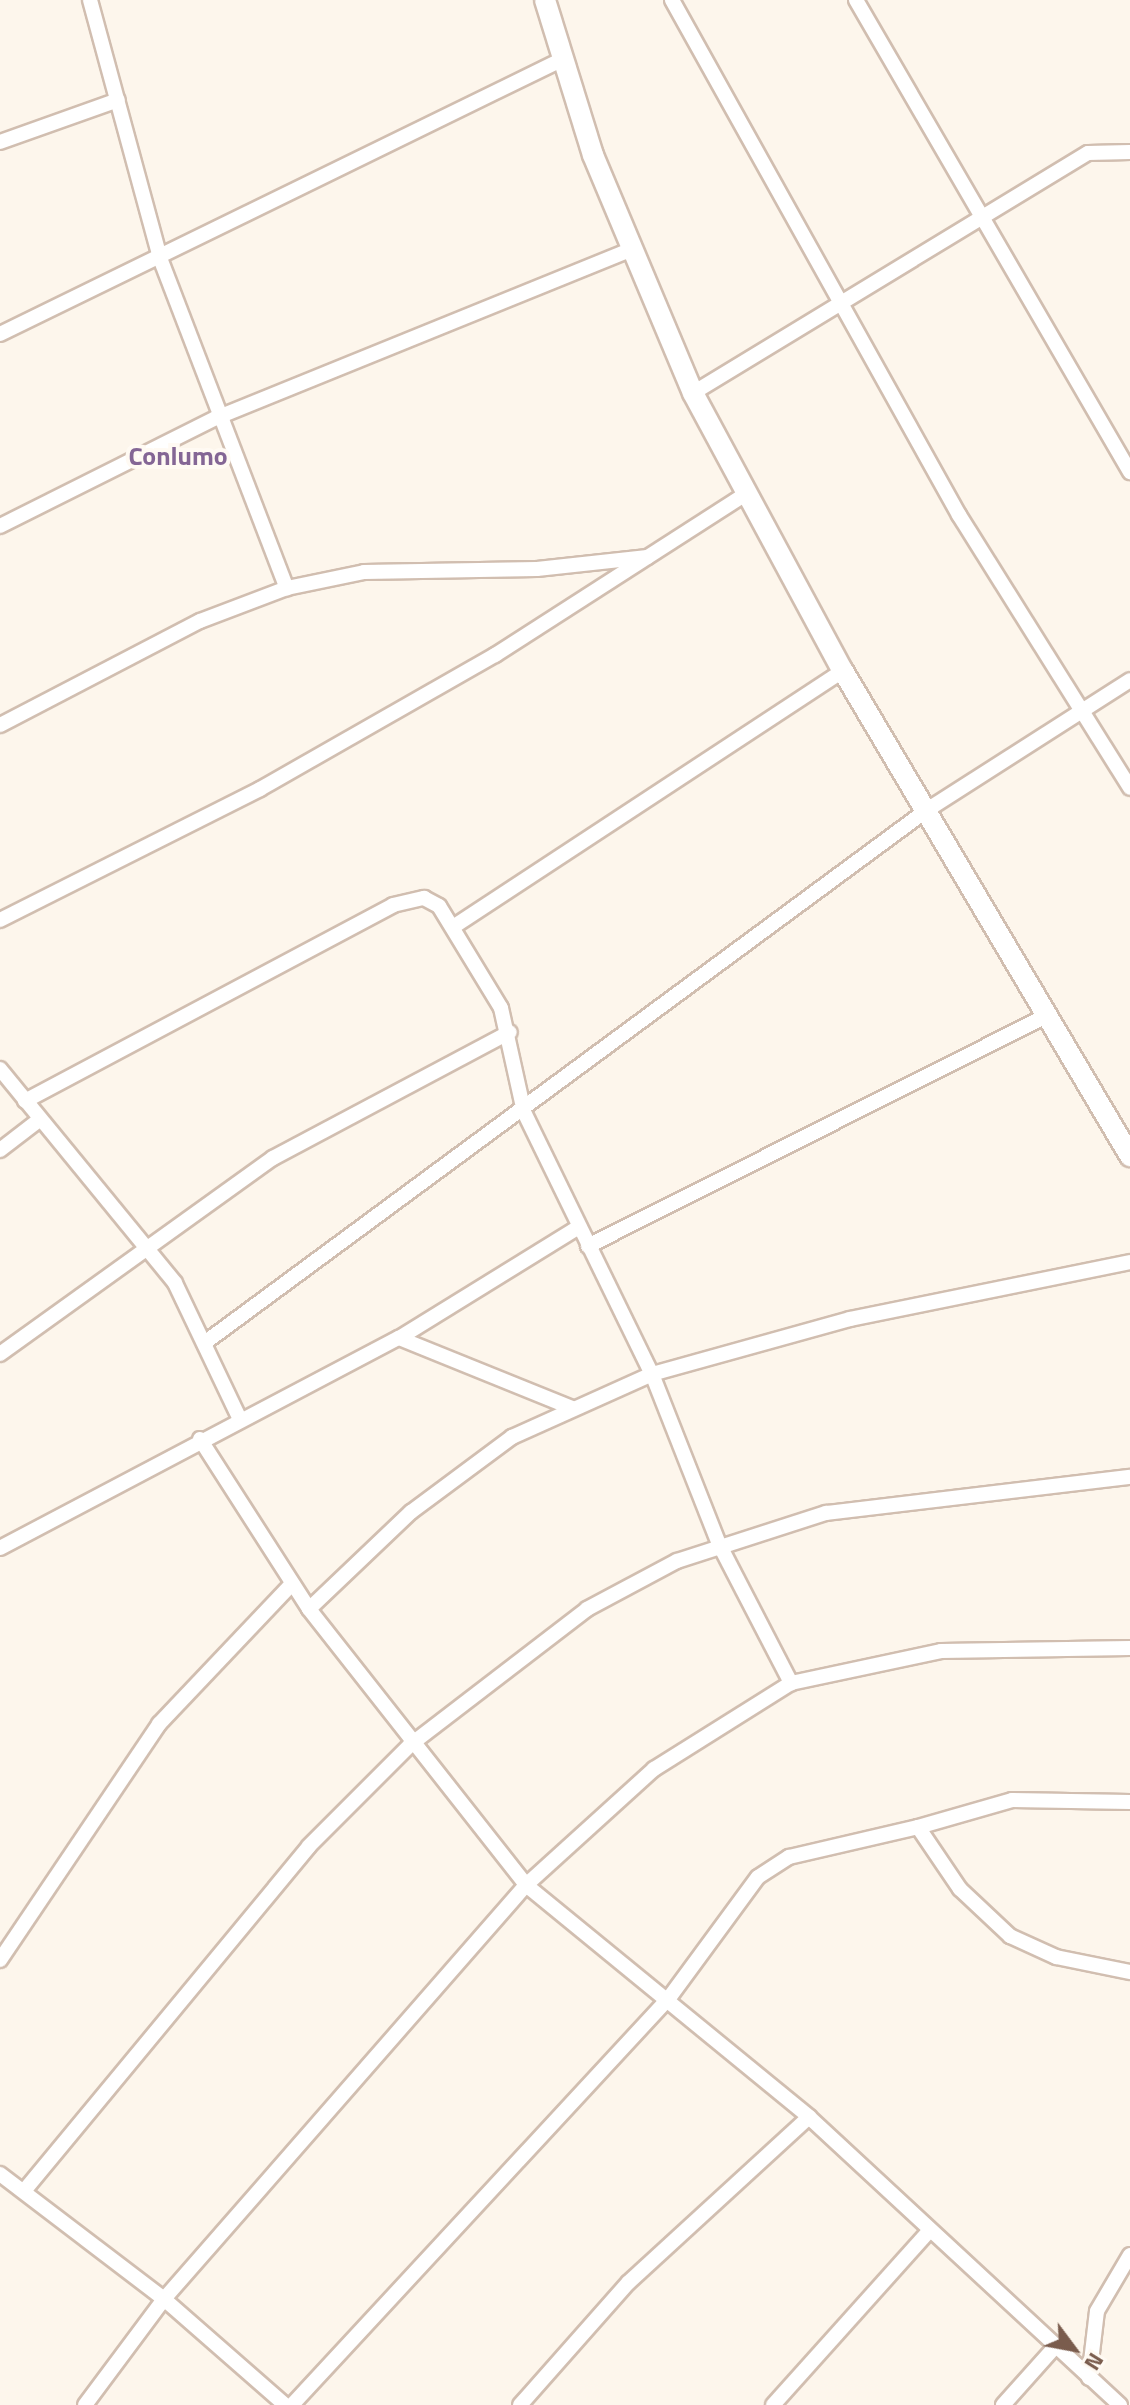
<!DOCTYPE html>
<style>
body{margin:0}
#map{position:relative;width:1130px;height:2405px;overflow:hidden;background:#fdf6ec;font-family:"Titillium Web",sans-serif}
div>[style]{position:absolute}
.roads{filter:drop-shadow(2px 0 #d1beb0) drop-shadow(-2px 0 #d1beb0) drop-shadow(0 2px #d1beb0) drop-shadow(0 -2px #d1beb0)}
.street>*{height:14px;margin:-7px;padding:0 7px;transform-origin:7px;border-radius:7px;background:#fff}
.secondary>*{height:20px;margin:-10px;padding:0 10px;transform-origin:10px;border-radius:10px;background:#fff}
span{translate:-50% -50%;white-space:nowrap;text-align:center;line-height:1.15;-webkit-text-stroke:8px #fffaf3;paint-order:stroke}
.neighbourhood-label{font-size:26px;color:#846695;font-weight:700}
.north{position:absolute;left:1034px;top:2309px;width:80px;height:80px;-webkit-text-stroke:6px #fffaf3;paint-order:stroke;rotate:122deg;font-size:22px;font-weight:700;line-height:32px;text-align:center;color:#7a5c4d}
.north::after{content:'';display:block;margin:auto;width:28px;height:36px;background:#7a5c4d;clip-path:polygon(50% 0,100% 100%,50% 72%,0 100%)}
</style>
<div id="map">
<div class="roads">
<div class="street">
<i style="left:90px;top:0;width:267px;rotate:74.8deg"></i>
<i style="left:160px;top:258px;width:354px;rotate:69deg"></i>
<i style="left:672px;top:0;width:590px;rotate:60.87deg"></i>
<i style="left:959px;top:515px;width:322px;rotate:57.9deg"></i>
<i style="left:856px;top:0;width:546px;rotate:59.86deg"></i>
<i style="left:0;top:142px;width:125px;rotate:-19.6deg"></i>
<i style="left:0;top:334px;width:624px;rotate:-26.03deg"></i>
<i style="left:693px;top:393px;width:462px;rotate:-31.3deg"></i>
<i style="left:1088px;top:153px;width:42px;rotate:-1.4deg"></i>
<i style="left:0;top:526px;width:241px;rotate:-26.6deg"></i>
<i style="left:216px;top:418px;width:447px;rotate:-22.1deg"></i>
<i style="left:0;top:725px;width:225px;rotate:-27.5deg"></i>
<i style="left:200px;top:621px;width:93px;rotate:-20.8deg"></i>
<i style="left:287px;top:588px;width:79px;rotate:-11.7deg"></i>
<i style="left:364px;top:572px;width:173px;rotate:-1deg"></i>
<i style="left:537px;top:569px;width:111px;rotate:-6.2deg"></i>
<i style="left:0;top:920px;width:291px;rotate:-26.7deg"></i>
<i style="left:260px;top:789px;width:271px;rotate:-29.7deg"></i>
<i style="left:495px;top:655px;width:298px;rotate:-32.7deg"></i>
<i style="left:456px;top:925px;width:463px;rotate:-33.3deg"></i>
<i style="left:0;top:1069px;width:276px;rotate:50.7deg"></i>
<i style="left:175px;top:1283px;width:148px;rotate:64.5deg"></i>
<i style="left:25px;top:1101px;width:417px;rotate:-28deg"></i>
<i style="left:393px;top:905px;width:32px;rotate:-13deg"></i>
<i style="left:424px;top:898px;width:17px;rotate:28deg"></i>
<i style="left:439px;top:906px;width:119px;rotate:58.7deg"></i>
<i style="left:501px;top:1008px;width:107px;rotate:77.5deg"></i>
<i style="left:524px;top:1112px;width:292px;rotate:64deg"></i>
<i style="left:652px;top:1374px;width:183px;rotate:68.5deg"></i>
<i style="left:719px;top:1544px;width:157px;rotate:62.6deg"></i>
<i style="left:0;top:1150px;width:49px;rotate:-37.6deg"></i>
<i style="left:588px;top:1246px;width:510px;rotate:-26.67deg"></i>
<i style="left:399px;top:1338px;width:187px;rotate:22deg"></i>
<i style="left:207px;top:1341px;width:895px;rotate:-36.41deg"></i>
<i style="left:927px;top:810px;width:241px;rotate:-32.6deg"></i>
<i style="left:0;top:1354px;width:336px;rotate:-35.7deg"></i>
<i style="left:273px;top:1158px;width:268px;rotate:-28deg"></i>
<i style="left:200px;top:1439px;width:202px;rotate:57.3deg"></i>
<i style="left:309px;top:1609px;width:351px;rotate:51.8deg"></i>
<i style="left:526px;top:1885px;width:366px;rotate:39.3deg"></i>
<i style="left:809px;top:2117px;width:424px;rotate:42.8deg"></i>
<i style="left:0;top:1548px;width:451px;rotate:-27.8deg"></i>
<i style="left:399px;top:1338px;width:211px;rotate:-31.7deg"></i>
<i style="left:309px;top:1609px;width:141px;rotate:-43.6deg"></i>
<i style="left:411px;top:1512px;width:126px;rotate:-36.6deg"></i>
<i style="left:512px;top:1437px;width:154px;rotate:-24.2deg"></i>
<i style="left:652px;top:1374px;width:205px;rotate:-15.5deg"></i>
<i style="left:850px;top:1319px;width:286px;rotate:-11.5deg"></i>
<i style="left:918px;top:1827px;width:98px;rotate:-16deg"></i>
<i style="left:1012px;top:1800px;width:118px;rotate:1deg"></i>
<i style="left:0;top:1960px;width:285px;rotate:-56deg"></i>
<i style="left:159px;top:1724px;width:193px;rotate:-46.5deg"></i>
<i style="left:0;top:2174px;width:206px;rotate:37.3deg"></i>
<i style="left:164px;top:2299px;width:161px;rotate:41.2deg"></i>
<i style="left:24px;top:2191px;width:447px;rotate:-50.4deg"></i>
<i style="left:309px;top:1846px;width:143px;rotate:-45deg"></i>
<i style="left:410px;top:1745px;width:223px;rotate:-37.5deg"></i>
<i style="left:587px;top:1609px;width:102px;rotate:-28.1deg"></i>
<i style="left:677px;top:1561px;width:157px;rotate:-17.9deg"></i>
<i style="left:826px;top:1513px;width:306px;rotate:-6.8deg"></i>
<i style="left:1089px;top:2378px;width:67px;rotate:-83.2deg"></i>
<i style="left:1097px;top:2311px;width:65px;rotate:-59.5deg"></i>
<i style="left:85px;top:2405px;width:132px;rotate:-53.3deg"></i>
<i style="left:164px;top:2299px;width:550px;rotate:-48.83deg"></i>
<i style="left:526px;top:1885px;width:173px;rotate:-42.2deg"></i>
<i style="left:654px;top:1769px;width:162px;rotate:-32.1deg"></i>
<i style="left:791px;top:1683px;width:153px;rotate:-12deg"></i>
<i style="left:941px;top:1651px;width:189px;rotate:-0.9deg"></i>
<i style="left:292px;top:2405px;width:555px;rotate:-47.19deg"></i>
<i style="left:669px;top:1998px;width:150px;rotate:-53.7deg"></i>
<i style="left:758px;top:1877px;width:37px;rotate:-33deg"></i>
<i style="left:789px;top:1857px;width:132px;rotate:-13.1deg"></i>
<i style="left:918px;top:1827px;width:75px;rotate:55.9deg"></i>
<i style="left:960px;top:1889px;width:69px;rotate:43.2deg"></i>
<i style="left:1010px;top:1936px;width:51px;rotate:24.5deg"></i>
<i style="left:1056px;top:1957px;width:76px;rotate:11.5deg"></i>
<i style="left:520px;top:2405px;width:164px;rotate:-48.5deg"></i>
<i style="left:629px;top:2282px;width:244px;rotate:-42.5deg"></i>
<i style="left:773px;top:2405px;width:234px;rotate:-48.1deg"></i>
<i style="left:1003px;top:2405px;width:76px;rotate:-48.2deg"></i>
</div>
<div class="secondary">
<i style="left:545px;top:0;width:162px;rotate:72.8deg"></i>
<i style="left:593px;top:155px;width:258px;rotate:67.2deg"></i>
<i style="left:693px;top:393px;width:316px;rotate:61.7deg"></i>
<i style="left:843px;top:671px;width:564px;rotate:59.38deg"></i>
</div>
</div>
<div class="neighbourhood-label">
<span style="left:178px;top:456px">Conlumo</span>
</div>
<div class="north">N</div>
</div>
